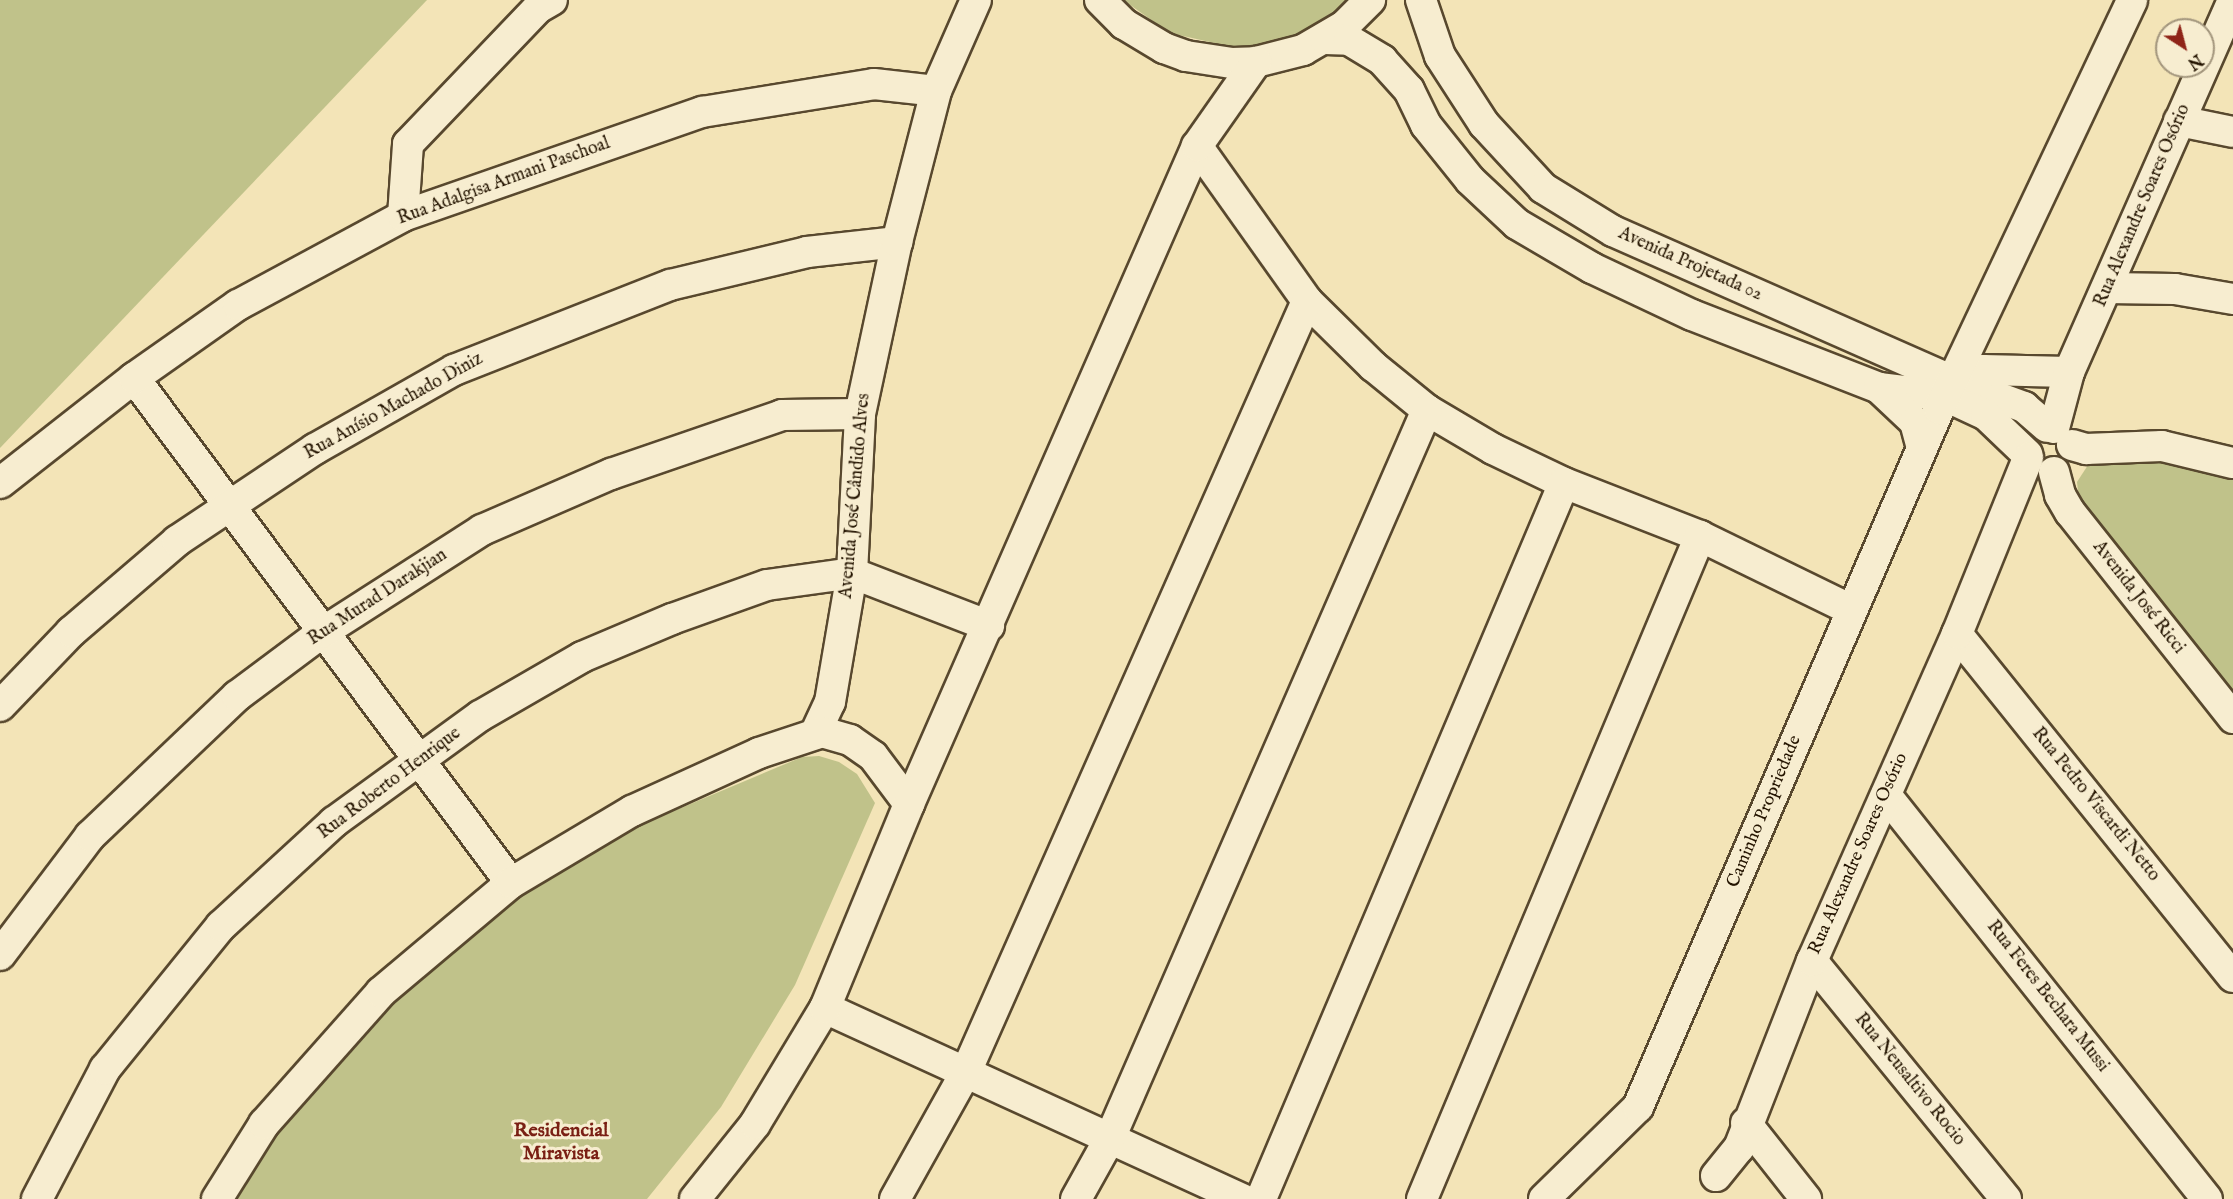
<!DOCTYPE html>
<meta charset="utf-8">
<style>
body{margin:0}
#map{position:relative;width:2233px;height:1199px;overflow:hidden;background:#f3e4b7;font-family:"IM FELL English",serif}
div>[style]{position:absolute}
.green>*{inset:0;background:#c0c28a}
.roads{filter:drop-shadow(2px 0 #58482e) drop-shadow(-2px 0 #58482e) drop-shadow(0 2px #58482e) drop-shadow(0 -2px #58482e)}
.minor>*{height:30px;margin:-15px;padding:0 15px;transform-origin:15px;border-radius:15px;background:#f7edd0}
span{translate:-50% -50%;white-space:nowrap;text-align:center;line-height:1.15;-webkit-text-stroke:6px #f7edd0;paint-order:stroke}
.street-label{font-size:18px;color:#241400}
.neighbourhood-label{font-size:20px;color:#7a1f14;font-weight:700}
.north{position:absolute;left:2155px;top:18px;width:60px;height:60px;box-sizing:border-box;background:#f7edd0;border:2px solid #a3967d;border-radius:50%;rotate:144deg;font-size:16px;font-weight:700;line-height:24px;text-align:center;color:#241400}
.north::after{content:'';display:block;margin:auto;width:21px;height:27px;background:#8f2418;clip-path:polygon(50% 0,100% 100%,50% 72%,0 100%)}
</style>
<div id="map">
<div class="green">
<i style="clip-path:polygon(0 0,427px 0,0 448px)"></i>
<i style="clip-path:polygon(1123px 0,1349px 0,1331px 16px,1294px 36px,1274px 43px,1232px 47px,1170px 33px)"></i>
<i style="clip-path:polygon(2145px 459px,2185px 463px,2233px 477px,2233px 695px,2079px 501px,2077px 482px,2088px 465px,2097px 460px)"></i>
<i style="clip-path:polygon(819px 756px,839px 762px,857px 774px,875px 803px,795px 985px,721px 1107px,647px 1199px,235px 1199px,278px 1132px,391px 1001px,518px 894px,638px 826px,802px 757px)"></i>
</div>
<div class="roads">
<div class="minor">
<i style="left:1100px;top:0;width:34px;rotate:45deg"></i>
<i style="left:1124px;top:24px;width:47px;rotate:31deg"></i>
<i style="left:1164px;top:48px;width:23px;rotate:20deg"></i>
<i style="left:1186px;top:56px;width:47px;rotate:8.7deg"></i>
<i style="left:1232px;top:63px;width:24px;rotate:-2deg"></i>
<i style="left:1256px;top:62px;width:49px;rotate:-14.3deg"></i>
<i style="left:1303px;top:50px;width:48px;rotate:-30.3deg"></i>
<i style="left:1344px;top:26px;width:37px;rotate:-45deg"></i>
<i style="left:1421px;top:0;width:59px;rotate:71.3deg"></i>
<i style="left:1440px;top:56px;width:81px;rotate:57.1deg"></i>
<i style="left:1484px;top:124px;width:87px;rotate:47.3deg"></i>
<i style="left:1543px;top:188px;width:82px;rotate:31.6deg"></i>
<i style="left:1613px;top:231px;width:372px;rotate:23.8deg"></i>
<i style="left:1953px;top:381px;width:76px;rotate:20.1deg"></i>
<i style="left:2024px;top:407px;width:30px;rotate:41deg"></i>
<i style="left:1325px;top:39px;width:24px;rotate:2deg"></i>
<i style="left:1349px;top:40px;width:39px;rotate:31deg"></i>
<i style="left:1382px;top:60px;width:40px;rotate:48deg"></i>
<i style="left:1409px;top:90px;width:39px;rotate:64deg"></i>
<i style="left:1426px;top:125px;width:70px;rotate:51.3deg"></i>
<i style="left:1470px;top:180px;width:64px;rotate:43.1deg"></i>
<i style="left:1517px;top:224px;width:87px;rotate:30.4deg"></i>
<i style="left:1592px;top:268px;width:110px;rotate:25.2deg"></i>
<i style="left:1692px;top:315px;width:201px;rotate:21.3deg"></i>
<i style="left:1879px;top:388px;width:66px;rotate:6.9deg"></i>
<i style="left:1945px;top:396px;width:45px;rotate:24.9deg"></i>
<i style="left:1986px;top:415px;width:57px;rotate:43.6deg"></i>
<i style="left:2179px;top:121px;width:55px;rotate:11.5deg"></i>
<i style="left:1197px;top:146px;width:190px;rotate:54.6deg"></i>
<i style="left:1307px;top:301px;width:93px;rotate:44.6deg"></i>
<i style="left:1373px;top:366px;width:70px;rotate:39.2deg"></i>
<i style="left:1427px;top:410px;width:77px;rotate:30.6deg"></i>
<i style="left:1493px;top:449px;width:79px;rotate:25.6deg"></i>
<i style="left:1564px;top:483px;width:146px;rotate:21.3deg"></i>
<i style="left:1700px;top:536px;width:169px;rotate:26deg"></i>
<i style="left:403px;top:216px;width:72px;rotate:-86deg"></i>
<i style="left:408px;top:144px;width:188px;rotate:-46.3deg"></i>
<i style="left:538px;top:8px;width:16px;rotate:-30deg"></i>
<i style="left:2107px;top:288px;width:68px;rotate:0.8deg"></i>
<i style="left:2175px;top:289px;width:59px;rotate:9.8deg"></i>
<i style="left:134px;top:378px;width:630px;rotate:53.26deg"></i>
<i style="left:1953px;top:381px;width:32px;rotate:-20deg"></i>
<i style="left:1983px;top:370px;width:86px;rotate:1.3deg"></i>
<i style="left:1879px;top:388px;width:50px;rotate:43.4deg"></i>
<i style="left:1915px;top:422px;width:27px;rotate:75deg"></i>
<i style="left:2054px;top:428px;width:58px;rotate:-75deg"></i>
<i style="left:2069px;top:372px;width:407px;rotate:-66.2deg"></i>
<i style="left:2072px;top:445px;width:15px;rotate:16deg"></i>
<i style="left:2086px;top:449px;width:76px;rotate:-2.3deg"></i>
<i style="left:2162px;top:446px;width:73px;rotate:13.5deg"></i>
<i style="left:2054px;top:472px;width:24px;rotate:75deg"></i>
<i style="left:2060px;top:495px;width:20px;rotate:60deg"></i>
<i style="left:2070px;top:512px;width:263px;rotate:51.6deg"></i>
<i style="left:0;top:483px;width:170px;rotate:-38.1deg"></i>
<i style="left:134px;top:378px;width:127px;rotate:-35.1deg"></i>
<i style="left:238px;top:305px;width:187px;rotate:-28.3deg"></i>
<i style="left:403px;top:216px;width:317px;rotate:-19.2deg"></i>
<i style="left:702px;top:112px;width:174px;rotate:-9.2deg"></i>
<i style="left:874px;top:84px;width:62px;rotate:6.4deg"></i>
<i style="left:1957px;top:634px;width:440px;rotate:51.2deg"></i>
<i style="left:0;top:706px;width:103px;rotate:-46.2deg"></i>
<i style="left:71px;top:632px;width:140px;rotate:-40.6deg"></i>
<i style="left:177px;top:541px;width:166px;rotate:-33.7deg"></i>
<i style="left:315px;top:449px;width:160px;rotate:-29.6deg"></i>
<i style="left:454px;top:370px;width:232px;rotate:-21.5deg"></i>
<i style="left:670px;top:285px;width:141px;rotate:-13.5deg"></i>
<i style="left:807px;top:252px;width:91px;rotate:-6.3deg"></i>
<i style="left:815px;top:734px;width:35px;rotate:-65deg"></i>
<i style="left:830px;top:702px;width:131px;rotate:-80.3deg"></i>
<i style="left:852px;top:573px;width:159px;rotate:-87.1deg"></i>
<i style="left:860px;top:414px;width:176px;rotate:-77.9deg"></i>
<i style="left:897px;top:242px;width:156px;rotate:-75.5deg"></i>
<i style="left:936px;top:91px;width:99px;rotate:-66.3deg"></i>
<i style="left:1886px;top:795px;width:516px;rotate:51.53deg"></i>
<i style="left:0;top:955px;width:149px;rotate:-52.9deg"></i>
<i style="left:90px;top:836px;width:203px;rotate:-43.6deg"></i>
<i style="left:237px;top:696px;width:107px;rotate:-36.7deg"></i>
<i style="left:323px;top:632px;width:189px;rotate:-32.7deg"></i>
<i style="left:482px;top:530px;width:141px;rotate:-23.5deg"></i>
<i style="left:611px;top:474px;width:181px;rotate:-19deg"></i>
<i style="left:782px;top:415px;width:78px;rotate:-0.7deg"></i>
<i style="left:1812px;top:961px;width:307px;rotate:50.8deg"></i>
<i style="left:825px;top:1008px;width:459px;rotate:24.6deg"></i>
<i style="left:1746px;top:1123px;width:97px;rotate:51.7deg"></i>
<i style="left:1716px;top:1176px;width:36px;rotate:-51deg"></i>
<i style="left:1739px;top:1148px;width:201px;rotate:-68.7deg"></i>
<i style="left:1812px;top:961px;width:358px;rotate:-66.1deg"></i>
<i style="left:1957px;top:634px;width:190px;rotate:-68deg"></i>
<i style="left:37px;top:1199px;width:147px;rotate:-62.4deg"></i>
<i style="left:105px;top:1069px;width:184px;rotate:-51deg"></i>
<i style="left:221px;top:926px;width:154px;rotate:-42.6deg"></i>
<i style="left:334px;top:822px;width:180px;rotate:-36deg"></i>
<i style="left:480px;top:716px;width:118px;rotate:-30deg"></i>
<i style="left:582px;top:657px;width:98px;rotate:-22.9deg"></i>
<i style="left:672px;top:619px;width:101px;rotate:-19.7deg"></i>
<i style="left:767px;top:585px;width:86px;rotate:-8deg"></i>
<i style="left:852px;top:573px;width:147px;rotate:21.1deg"></i>
<i style="left:217px;top:1199px;width:89px;rotate:-57.9deg"></i>
<i style="left:264px;top:1124px;width:176px;rotate:-48.4deg"></i>
<i style="left:381px;top:992px;width:170px;rotate:-40deg"></i>
<i style="left:511px;top:883px;width:141px;rotate:-30.8deg"></i>
<i style="left:632px;top:811px;width:140px;rotate:-24.5deg"></i>
<i style="left:759px;top:753px;width:66px;rotate:-18.4deg"></i>
<i style="left:822px;top:732px;width:29px;rotate:16deg"></i>
<i style="left:850px;top:740px;width:28px;rotate:35deg"></i>
<i style="left:873px;top:756px;width:60px;rotate:53.1deg"></i>
<i style="left:695px;top:1199px;width:96px;rotate:-51.3deg"></i>
<i style="left:755px;top:1124px;width:135px;rotate:-58.9deg"></i>
<i style="left:825px;top:1008px;width:221px;rotate:-67.6deg"></i>
<i style="left:909px;top:804px;width:718px;rotate:-66.36deg"></i>
<i style="left:1197px;top:146px;width:103px;rotate:-54.9deg"></i>
<i style="left:895px;top:1199px;width:145px;rotate:-60.8deg"></i>
<i style="left:966px;top:1072px;width:843px;rotate:-66.14deg"></i>
<i style="left:1076px;top:1199px;width:72px;rotate:-60.9deg"></i>
<i style="left:1111px;top:1136px;width:792px;rotate:-66.48deg"></i>
<i style="left:1261px;top:1199px;width:777px;rotate:-67.06deg"></i>
<i style="left:1422px;top:1199px;width:719px;rotate:-67.25deg"></i>
<i style="left:1544px;top:1199px;width:132px;rotate:-44.4deg"></i>
<i style="left:1638px;top:1107px;width:760px;rotate:-66.67deg"></i>
<i style="left:1939px;top:409px;width:452px;rotate:-64.7deg"></i>
</div>
</div>
<div class="street-label">
<span style="left:504px;top:182px;rotate:-20deg">Rua Adalgisa Armani Paschoal</span>
<span style="left:2143px;top:206px;rotate:-67deg">Rua Alexandre Soares Osório</span>
<span style="left:1690px;top:265px;rotate:24deg">Avenida Projetada 02</span>
<span style="left:394px;top:407px;rotate:-29deg">Rua Anísio Machado Diniz</span>
<span style="left:856px;top:496px;rotate:-85deg">Avenida José Cândido Alves</span>
<span style="left:378px;top:598px;rotate:-33deg">Rua Murad Darakjian</span>
<span style="left:2138px;top:598px;rotate:52deg">Avenida José Ricci</span>
<span style="left:390px;top:784px;rotate:-37deg">Rua Roberto Henrique</span>
<span style="left:2095px;top:805px;rotate:51deg">Rua Pedro Viscardi Netto</span>
<span style="left:1765px;top:812px;rotate:-67deg">Caminho Propriedade</span>
<span style="left:1859px;top:854px;rotate:-66deg">Rua Alexandre Soares Osório</span>
<span style="left:2047px;top:997px;rotate:52deg">Rua Feres Bechara Mussi</span>
<span style="left:1909px;top:1080px;rotate:51deg">Rua Neusaltivo Rocio</span>
</div>
<div class="neighbourhood-label">
<span style="left:561px;top:1142px">Residencial<br>Miravista</span>
</div>
<div class="north">N</div>
</div>
